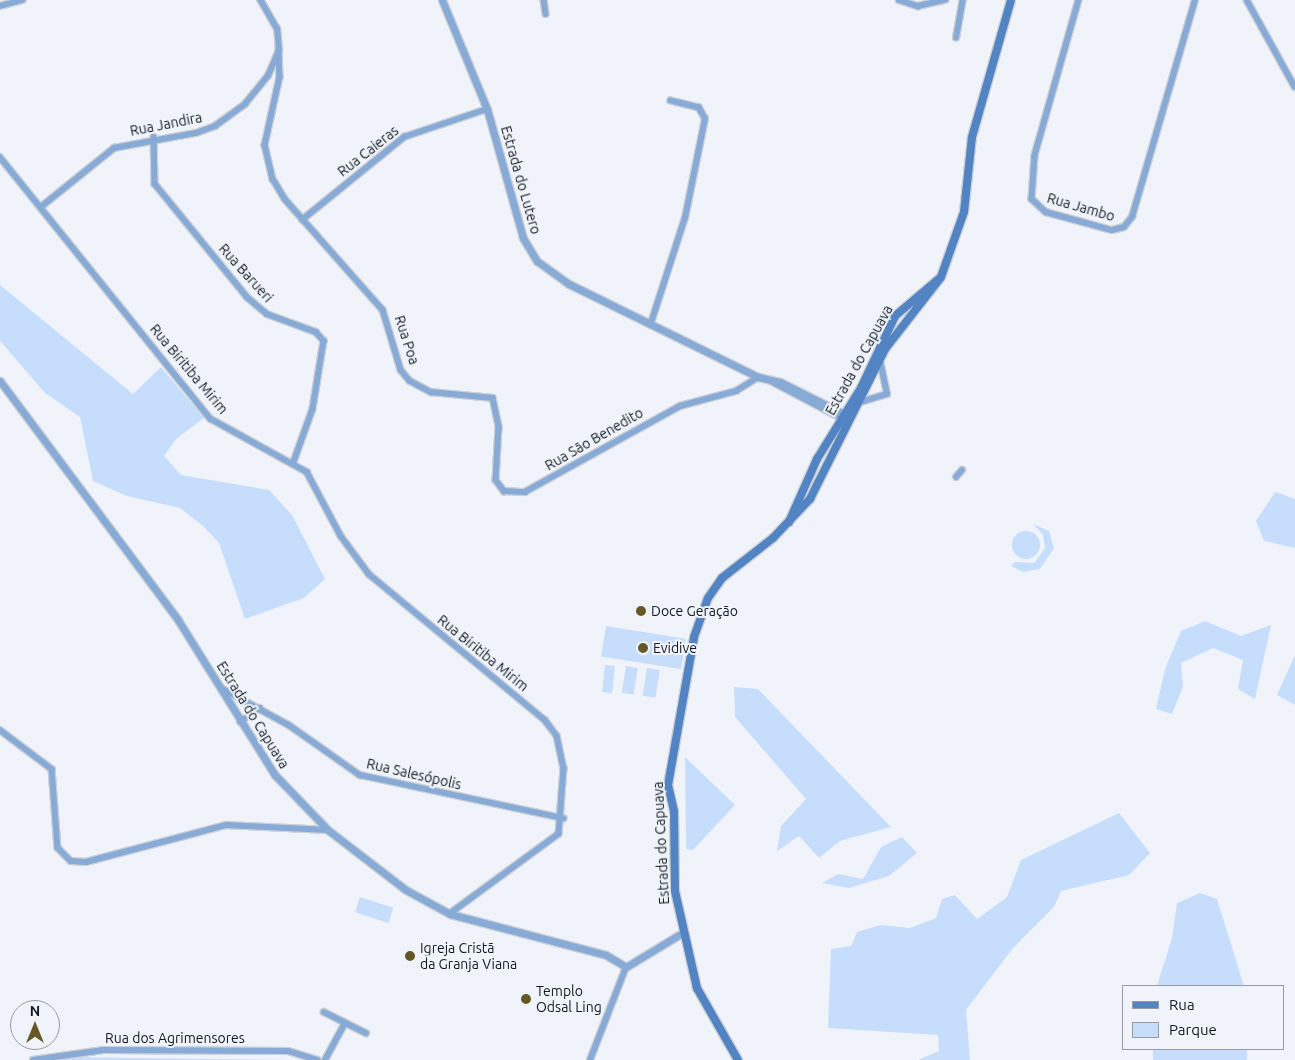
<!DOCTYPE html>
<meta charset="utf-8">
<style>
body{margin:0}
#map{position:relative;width:1295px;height:1060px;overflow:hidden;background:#f0f4fa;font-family:Ubuntu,sans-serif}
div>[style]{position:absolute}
.green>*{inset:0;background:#c6defc;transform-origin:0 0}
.round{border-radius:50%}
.roads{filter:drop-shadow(1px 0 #ccd1d7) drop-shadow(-1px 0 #ccd1d7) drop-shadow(0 1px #ccd1d7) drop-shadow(0 -1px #ccd1d7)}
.minor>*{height:5.5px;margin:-2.75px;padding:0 2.75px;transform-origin:2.75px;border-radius:2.75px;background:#88aad6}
.tertiary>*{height:7px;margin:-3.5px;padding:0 3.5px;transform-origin:3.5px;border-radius:3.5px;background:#88aad6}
.secondary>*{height:8px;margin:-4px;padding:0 4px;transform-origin:4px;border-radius:4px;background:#5284c4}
.dots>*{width:14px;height:14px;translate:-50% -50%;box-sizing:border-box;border:2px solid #f0f4fa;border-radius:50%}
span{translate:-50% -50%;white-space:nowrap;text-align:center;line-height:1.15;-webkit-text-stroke:4px #f0f4fa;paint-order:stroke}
.street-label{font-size:14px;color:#111821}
.poi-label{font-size:14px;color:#111821}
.left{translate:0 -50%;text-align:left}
.legend{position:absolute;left:1122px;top:985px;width:162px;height:65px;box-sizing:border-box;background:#f0f4fa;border:1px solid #979ca3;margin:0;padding:6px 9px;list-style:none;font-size:15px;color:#111821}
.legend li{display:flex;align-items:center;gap:10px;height:25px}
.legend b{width:25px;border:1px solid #979ca3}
.north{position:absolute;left:10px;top:1000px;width:50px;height:50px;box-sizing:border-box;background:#f0f4fa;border:1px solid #979ca3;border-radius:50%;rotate:0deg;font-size:14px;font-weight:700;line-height:20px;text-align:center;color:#111821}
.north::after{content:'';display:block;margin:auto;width:18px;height:22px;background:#665825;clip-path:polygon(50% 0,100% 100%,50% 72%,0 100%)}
</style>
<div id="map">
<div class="green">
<i style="clip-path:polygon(0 285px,133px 394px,161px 367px,204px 418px,176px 439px,164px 456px,181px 475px,269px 490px,292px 515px,325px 579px,304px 598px,245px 619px,219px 543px,203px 526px,180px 508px,127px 496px,93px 481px,80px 417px,45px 393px,0 341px)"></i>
<i style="clip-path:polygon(1275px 492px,1295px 499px,1295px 548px,1264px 541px,1256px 521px)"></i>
<i style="clip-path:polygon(1033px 524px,1049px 531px,1054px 548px,1040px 569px,1023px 572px,1011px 566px,1015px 562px,1034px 563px,1045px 548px,1043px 535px)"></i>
<i class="round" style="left:1012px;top:531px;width:28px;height:28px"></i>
<i style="clip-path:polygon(1205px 621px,1241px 636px,1271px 625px,1255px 699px,1238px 689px,1243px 660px,1213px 648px,1181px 663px,1183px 687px,1172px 714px,1156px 709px,1165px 669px,1181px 631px)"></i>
<i style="left:606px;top:626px;width:81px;height:31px;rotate:9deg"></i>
<i style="clip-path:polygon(1295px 655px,1295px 705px,1277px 695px)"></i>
<i style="left:605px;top:665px;width:10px;height:27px;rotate:6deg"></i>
<i style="left:626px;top:666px;width:12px;height:27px;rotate:9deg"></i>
<i style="left:647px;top:668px;width:13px;height:28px;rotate:9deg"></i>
<i style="clip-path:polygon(734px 687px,758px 689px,891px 827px,840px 841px,819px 858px,799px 836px,777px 851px,781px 826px,806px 799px,735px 717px)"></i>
<i style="clip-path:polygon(685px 757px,735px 805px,693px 850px,686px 849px)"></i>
<i style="clip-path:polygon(1119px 813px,1150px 853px,1129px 875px,1061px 891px,1054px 907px,1013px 948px,966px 1010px,970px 1060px,918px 1060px,939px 1051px,938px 1035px,828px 1028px,831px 949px,851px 946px,857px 932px,880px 925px,910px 928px,936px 918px,942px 899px,955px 895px,977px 919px,1007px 897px,1021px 860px)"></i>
<i style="clip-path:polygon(902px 837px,917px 853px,889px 876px,849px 888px,822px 883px,838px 874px,863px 879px,881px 847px)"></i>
<i style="clip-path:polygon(1200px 893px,1217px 899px,1244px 986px,1157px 986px,1172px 938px,1177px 903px)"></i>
<i style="left:360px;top:897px;width:35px;height:16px;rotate:18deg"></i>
<i style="left:1153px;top:1049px;width:94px;height:11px"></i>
<i style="clip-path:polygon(66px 1057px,290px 1060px,53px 1060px)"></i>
</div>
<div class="roads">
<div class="minor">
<i style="left:544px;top:0;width:14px;rotate:82deg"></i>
<i style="left:899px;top:0;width:20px;rotate:18deg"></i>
<i style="left:918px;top:6px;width:28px;rotate:-13deg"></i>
<i style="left:1079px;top:0;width:162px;rotate:105.8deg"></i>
<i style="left:1035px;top:156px;width:43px;rotate:94deg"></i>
<i style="left:1032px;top:199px;width:19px;rotate:43deg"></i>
<i style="left:1046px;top:212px;width:68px;rotate:15.3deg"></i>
<i style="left:1112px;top:230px;width:12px;rotate:-14deg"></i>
<i style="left:1124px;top:227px;width:13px;rotate:-51deg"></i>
<i style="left:1132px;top:217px;width:226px;rotate:-73.8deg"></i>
<i style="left:1247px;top:0;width:99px;rotate:61.1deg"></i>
<i style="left:0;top:6px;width:23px;rotate:-15deg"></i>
<i style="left:956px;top:38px;width:39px;rotate:-80deg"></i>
<i style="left:279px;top:50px;width:27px;rotate:88deg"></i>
<i style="left:280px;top:77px;width:70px;rotate:102.4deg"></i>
<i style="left:265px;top:145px;width:35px;rotate:77deg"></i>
<i style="left:273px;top:179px;width:23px;rotate:59deg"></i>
<i style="left:285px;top:199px;width:148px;rotate:48.6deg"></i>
<i style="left:383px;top:310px;width:63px;rotate:73.3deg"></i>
<i style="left:401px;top:370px;width:14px;rotate:51deg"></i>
<i style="left:410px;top:381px;width:24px;rotate:28deg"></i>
<i style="left:431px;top:392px;width:62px;rotate:5.5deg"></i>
<i style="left:493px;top:398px;width:30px;rotate:78deg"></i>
<i style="left:499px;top:427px;width:53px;rotate:93.2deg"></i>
<i style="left:496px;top:480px;width:14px;rotate:54deg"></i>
<i style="left:504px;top:491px;width:21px;rotate:3deg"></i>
<i style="left:525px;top:492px;width:177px;rotate:-29deg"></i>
<i style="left:680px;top:406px;width:58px;rotate:-15deg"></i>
<i style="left:736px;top:391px;width:26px;rotate:-32deg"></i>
<i style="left:154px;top:137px;width:47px;rotate:88.8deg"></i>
<i style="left:155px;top:184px;width:146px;rotate:50.8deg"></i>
<i style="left:247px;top:297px;width:26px;rotate:40deg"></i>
<i style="left:267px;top:314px;width:52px;rotate:20.2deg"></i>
<i style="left:316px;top:332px;width:12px;rotate:48deg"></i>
<i style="left:324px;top:341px;width:69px;rotate:99.2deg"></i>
<i style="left:313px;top:409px;width:56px;rotate:109.7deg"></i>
<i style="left:0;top:157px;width:336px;rotate:51.2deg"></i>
<i style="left:211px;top:419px;width:110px;rotate:28.9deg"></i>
<i style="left:307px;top:472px;width:72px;rotate:62deg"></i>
<i style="left:341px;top:536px;width:47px;rotate:53.6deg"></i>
<i style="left:369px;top:574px;width:229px;rotate:39.7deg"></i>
<i style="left:545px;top:720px;width:20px;rotate:53deg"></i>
<i style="left:557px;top:736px;width:33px;rotate:78deg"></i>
<i style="left:564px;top:768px;width:66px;rotate:94.3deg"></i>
<i style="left:559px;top:834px;width:135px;rotate:143.7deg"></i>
<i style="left:41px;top:207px;width:94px;rotate:-38.9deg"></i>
<i style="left:114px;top:148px;width:83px;rotate:-10.4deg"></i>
<i style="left:196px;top:133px;width:20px;rotate:-20deg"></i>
<i style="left:215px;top:126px;width:37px;rotate:-36deg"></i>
<i style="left:245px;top:104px;width:36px;rotate:-51deg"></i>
<i style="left:268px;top:76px;width:28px;rotate:-67deg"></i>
<i style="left:279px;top:50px;width:21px;rotate:-95deg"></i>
<i style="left:277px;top:29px;width:34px;rotate:-120deg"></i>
<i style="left:302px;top:220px;width:132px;rotate:-39.1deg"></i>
<i style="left:404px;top:137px;width:88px;rotate:-18.6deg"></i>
<i style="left:651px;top:323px;width:110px;rotate:-72.1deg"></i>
<i style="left:685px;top:218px;width:101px;rotate:-78.6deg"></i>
<i style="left:705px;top:119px;width:13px;rotate:-119deg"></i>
<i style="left:699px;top:108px;width:29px;rotate:-166deg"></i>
<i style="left:861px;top:402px;width:27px;rotate:-17deg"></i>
<i style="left:887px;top:394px;width:33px;rotate:-102deg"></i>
<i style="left:956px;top:477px;width:9px;rotate:-49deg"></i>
<i style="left:221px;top:688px;width:77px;rotate:28.6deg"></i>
<i style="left:289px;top:725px;width:87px;rotate:35.2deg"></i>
<i style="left:360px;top:775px;width:208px;rotate:12deg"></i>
<i style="left:240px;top:722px;width:24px;rotate:-35deg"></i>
<i style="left:0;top:730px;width:65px;rotate:36.9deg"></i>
<i style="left:52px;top:769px;width:79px;rotate:85.7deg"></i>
<i style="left:58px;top:848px;width:18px;rotate:45deg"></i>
<i style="left:71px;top:861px;width:15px;rotate:4deg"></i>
<i style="left:86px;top:862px;width:145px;rotate:-14.8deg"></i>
<i style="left:226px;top:825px;width:102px;rotate:2.8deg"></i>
<i style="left:324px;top:1012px;width:47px;rotate:26.6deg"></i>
<i style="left:33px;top:1060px;width:71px;rotate:-8.1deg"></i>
<i style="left:103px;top:1050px;width:185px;rotate:0.3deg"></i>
<i style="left:288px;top:1051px;width:31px;rotate:17deg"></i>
<i style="left:325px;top:1060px;width:42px;rotate:-61.6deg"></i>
<i style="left:590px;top:1060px;width:100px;rotate:-68.8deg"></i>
</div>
<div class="tertiary">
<i style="left:442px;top:0;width:118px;rotate:67.6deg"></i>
<i style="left:487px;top:109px;width:134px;rotate:74.4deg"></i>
<i style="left:523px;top:238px;width:27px;rotate:59deg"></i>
<i style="left:537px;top:261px;width:39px;rotate:36deg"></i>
<i style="left:569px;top:284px;width:211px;rotate:26.2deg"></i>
<i style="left:758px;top:377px;width:23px;rotate:13deg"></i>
<i style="left:780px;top:382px;width:72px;rotate:26.6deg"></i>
<i style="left:770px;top:380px;width:81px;rotate:27.8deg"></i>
<i style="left:0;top:381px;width:298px;rotate:53.3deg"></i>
<i style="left:178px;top:620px;width:183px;rotate:58deg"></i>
<i style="left:275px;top:775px;width:76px;rotate:46.1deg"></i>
<i style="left:328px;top:830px;width:98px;rotate:37.6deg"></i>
<i style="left:406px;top:890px;width:50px;rotate:28.6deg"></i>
<i style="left:450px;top:914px;width:161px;rotate:14.7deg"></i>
<i style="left:606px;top:955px;width:23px;rotate:31deg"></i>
<i style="left:626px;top:967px;width:66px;rotate:-31.3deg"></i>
</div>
<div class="secondary">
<i style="left:789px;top:522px;width:69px;rotate:-66deg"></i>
<i style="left:817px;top:459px;width:84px;rotate:-58.2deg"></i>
<i style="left:861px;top:388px;width:80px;rotate:-64.7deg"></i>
<i style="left:895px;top:316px;width:59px;rotate:-40.2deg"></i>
<i style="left:738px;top:1060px;width:83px;rotate:-119.7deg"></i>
<i style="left:697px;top:988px;width:99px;rotate:-102.8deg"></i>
<i style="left:675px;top:891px;width:80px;rotate:-90.7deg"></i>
<i style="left:674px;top:811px;width:27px;rotate:-103deg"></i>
<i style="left:668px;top:785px;width:150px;rotate:-80deg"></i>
<i style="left:694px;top:637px;width:41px;rotate:-70.3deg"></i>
<i style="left:708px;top:598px;width:24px;rotate:-55deg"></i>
<i style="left:722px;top:578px;width:65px;rotate:-38.1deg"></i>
<i style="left:773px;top:538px;width:54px;rotate:-46.5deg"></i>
<i style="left:810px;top:499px;width:168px;rotate:-63.4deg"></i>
<i style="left:885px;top:349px;width:91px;rotate:-52.1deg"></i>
<i style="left:941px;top:277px;width:69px;rotate:-70.5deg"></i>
<i style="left:964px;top:212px;width:75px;rotate:-83.9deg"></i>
<i style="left:972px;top:137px;width:142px;rotate:-74.1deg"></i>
</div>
</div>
<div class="dots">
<i style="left:641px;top:611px;background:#665825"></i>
<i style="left:643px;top:648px;background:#665825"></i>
<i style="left:410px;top:956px;background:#665825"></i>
<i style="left:526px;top:999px;background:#665825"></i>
</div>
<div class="street-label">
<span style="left:166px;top:124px;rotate:-11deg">Rua Jandira</span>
<span style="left:368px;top:151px;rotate:-38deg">Rua Caieras</span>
<span style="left:521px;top:180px;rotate:74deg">Estrada do Lutero</span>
<span style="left:1081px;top:207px;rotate:16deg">Rua Jambo</span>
<span style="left:246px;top:273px;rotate:48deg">Rua Barueri</span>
<span style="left:407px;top:340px;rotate:72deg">Rua Poa</span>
<span style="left:859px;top:360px;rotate:-61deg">Estrada do Capuava</span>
<span style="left:189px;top:369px;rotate:50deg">Rua Biritiba Mirim</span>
<span style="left:594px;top:439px;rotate:-30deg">Rua São Benedito</span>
<span style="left:483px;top:653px;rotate:39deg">Rua Biritiba Mirim</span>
<span style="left:253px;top:715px;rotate:58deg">Estrada do Capuava</span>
<span style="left:414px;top:774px;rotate:13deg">Rua Salesópolis</span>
<span style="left:661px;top:843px;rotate:-93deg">Estrada do Capuava</span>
<span style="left:175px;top:1038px">Rua dos Agrimensores</span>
</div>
<div class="poi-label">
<span class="left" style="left:651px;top:611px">Doce Geração</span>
<span class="left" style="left:653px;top:648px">Evidive</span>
<span class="left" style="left:420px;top:956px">Igreja Cristã<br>da Granja Viana</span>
<span class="left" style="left:536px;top:999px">Templo<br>Odsal Ling</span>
</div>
<ul class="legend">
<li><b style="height:6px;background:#5284c4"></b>Rua</li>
<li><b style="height:14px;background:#c6defc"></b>Parque</li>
</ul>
<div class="north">N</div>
</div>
